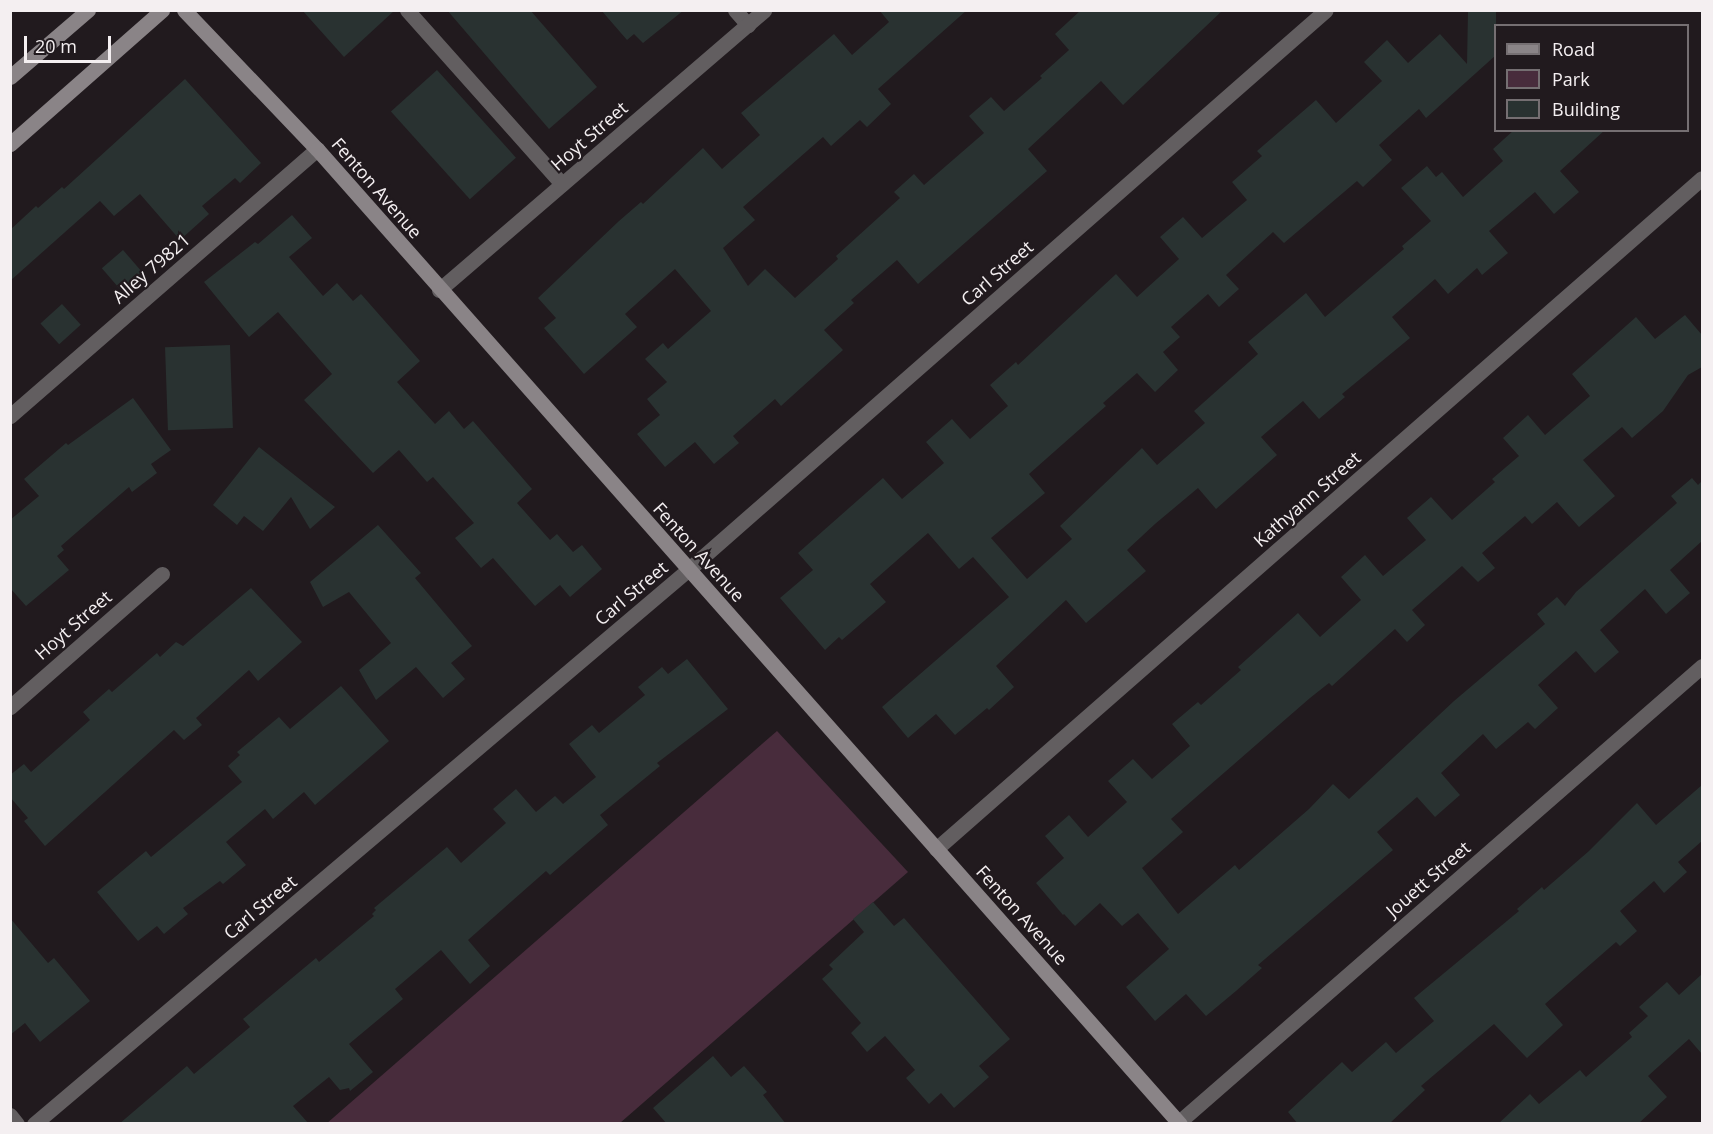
<!DOCTYPE html>
<style>
body{margin:0}
#map{position:relative;width:1713px;height:1134px;overflow:hidden;background:#211a1e;font-family:"Open Sans",sans-serif}
div>[style]{position:absolute}
.green>*{inset:0;background:#482c3c}
.building>*{inset:0;background:#293231;transform-origin:0 0}
.lane>*{height:15px;margin:-7.5px;padding:0 7.5px;transform-origin:7.5px;border-radius:7.5px;background:#625e60}
.street>*{height:15px;margin:-7.5px;padding:0 7.5px;transform-origin:7.5px;border-radius:7.5px;background:#625e60}
.secondary>*{height:15px;margin:-7.5px;padding:0 7.5px;transform-origin:7.5px;border-radius:7.5px;background:#8a8487}
span{translate:-50% -50%;white-space:nowrap;text-align:center;line-height:1.15;-webkit-text-stroke:4.5px #211a1e;paint-order:stroke}
.street-label{font-size:18px;color:#f4eff1}
.frame{position:absolute;inset:0;border:12px solid #f4eff1;pointer-events:none}
.legend{position:absolute;left:1494px;top:24px;width:195px;height:108px;box-sizing:border-box;background:#211a1e;border:2px solid #756f72;margin:0;padding:8px 10px;list-style:none;font-size:18px;color:#f4eff1}
.legend li{display:flex;align-items:center;gap:12px;height:30px}
.legend b{width:30px;border:2px solid #756f72}
.scale{position:absolute;left:24px;top:36px;width:87px;height:27px;box-sizing:border-box;border:3px solid #f4eff1;border-top:0;padding-left:8px;font-size:18px;line-height:21px;white-space:nowrap;color:#f4eff1;-webkit-text-stroke:4px #211a1e;paint-order:stroke}
</style>
<div id="map">
<div class="green">
<i style="clip-path:polygon(777px 731px,908px 872px,620px 1123px,326px 1124px)"></i>
</div>
<div class="building">
<i style="clip-path:polygon(302px 10px,395px 10px,344px 57px)"></i>
<i style="clip-path:polygon(447px 10px,530px 10px,597px 87px,549px 129px)"></i>
<i style="clip-path:polygon(601px 10px,684px 10px,643px 43px,634px 34px,627px 40px)"></i>
<i style="clip-path:polygon(879px 10px,967px 10px,878px 89px,891px 104px,867px 127px,860px 120px,831px 146px,823px 137px,743px 207px,755px 220px,723px 248px,748px 286px,765px 269px,795px 298px,838px 259px,836px 256px,900px 198px,894px 192px,914px 174px,924px 185px,984px 133px,969px 116px,991px 97px,1004px 111px,1042px 78px,1040px 76px,1069px 50px,1055px 34px,1081px 10px,1223px 10px,1123px 105px,1101px 81px,1028px 149px,1047px 171px,918px 284px,897px 260px,851px 300px,854px 303px,824px 330px,843px 350px,781px 406px,775px 399px,733px 436px,739px 443px,714px 464px,695px 442px,665px 467px,637px 434px,660px 415px,647px 399px,667px 382px,645px 359px,663px 343px,668px 349px,711px 311px,675px 269px,625px 314px,637px 327px,584px 374px,544px 328px,556px 318px,538px 298px,619px 221px,641px 202px,643px 204px,703px 148px,722px 169px,760px 135px,741px 113px,834px 34px,852px 55px,889px 22px)"></i>
<i style="clip-path:polygon(1496px 10px,1496px 55px,1426px 118px,1419px 109px,1379px 145px,1392px 160px,1363px 187px,1357px 181px,1284px 243px,1273px 232px,1226px 275px,1239px 289px,1219px 307px,1208px 294px,1171px 327px,1180px 337px,1163px 352px,1178px 370px,1155px 392px,1137px 373px,1103px 403px,1106px 406px,1029px 474px,1045px 493px,991px 538px,1027px 579px,1072px 539px,1060px 526px,1142px 448px,1157px 465px,1205px 423px,1194px 411px,1258px 354px,1248px 342px,1306px 293px,1325px 317px,1404px 249px,1402px 246px,1431px 221px,1401px 188px,1427px 166px,1436px 177px,1442px 172px,1463px 197px,1503px 161px,1493px 149px,1514px 130px,1605px 130px,1560px 171px,1579px 192px,1554px 214px,1535px 192px,1489px 231px,1508px 253px,1482px 275px,1477px 268px,1448px 294px,1435px 279px,1392px 317px,1410px 338px,1342px 394px,1345px 397px,1319px 419px,1303px 401px,1261px 437px,1277px 455px,1216px 509px,1198px 488px,1155px 524px,1127px 550px,1146px 571px,1086px 623px,1066px 600px,996px 666px,1014px 687px,989px 710px,987px 708px,955px 735px,936px 714px,908px 738px,882px 707px,1009px 597px,973px 557px,959px 569px,928px 533px,870px 584px,886px 602px,842px 640px,839px 637px,825px 650px,780px 598px,813px 570px,798px 553px,883px 478px,902px 499px,944px 463px,926px 442px,952px 419px,970px 439px,1008px 406px,990px 385px,1016px 362px,1018px 365px,1116px 274px,1137px 297px,1179px 259px,1160px 237px,1183px 217px,1202px 238px,1247px 200px,1232px 182px,1262px 156px,1257px 151px,1316px 100px,1336px 123px,1382px 81px,1364px 62px,1387px 40px,1408px 63px,1440px 34px,1467px 64px,1468px 11px)"></i>
<i style="left:437px;top:70px;width:118px;height:62px;rotate:48deg"></i>
<i style="clip-path:polygon(185px 79px,261px 163px,240px 183px,235px 178px,202px 206px,209px 214px,180px 240px,140px 194px,114px 216px,100px 201px,10px 281px,10px 230px,36px 206px,38px 208px,62px 187px,64px 189px)"></i>
<i style="clip-path:polygon(292px 215px,312px 238px,289px 257px,323px 296px,337px 283px,353px 301px,361px 294px,420px 361px,397px 382px,435px 424px,449px 411px,464px 429px,473px 421px,532px 489px,517px 503px,550px 540px,557px 534px,573px 552px,582px 545px,602px 569px,570px 597px,560px 585px,535px 606px,493px 558px,481px 568px,455px 538px,474px 523px,433px 477px,427px 482px,399px 450px,373px 473px,304px 400px,332px 374px,278px 312px,249px 337px,204px 282px,255px 242px,258px 244px)"></i>
<i style="left:123px;top:250px;width:29px;height:28px;rotate:49deg"></i>
<i style="left:62px;top:304px;width:28px;height:29px;rotate:48deg"></i>
<i style="clip-path:polygon(1685px 315px,1702px 335px,1702px 367px,1688px 375px,1663px 411px,1632px 438px,1622px 427px,1583px 460px,1615px 496px,1579px 527px,1557px 502px,1532px 524px,1525px 516px,1482px 553px,1495px 568px,1478px 582px,1462px 566px,1412px 610px,1425px 625px,1407px 642px,1395px 629px,1332px 686px,1329px 683px,1310px 698px,1171px 819px,1183px 832px,1142px 868px,1178px 914px,1235px 865px,1239px 870px,1309px 809px,1333px 784px,1349px 799px,1454px 701px,1545px 624px,1537px 614px,1557px 597px,1565px 606px,1576px 592px,1677px 503px,1671px 496px,1692px 478px,1698px 485px,1702px 481px,1702px 541px,1670px 570px,1690px 593px,1666px 614px,1645px 589px,1600px 630px,1619px 652px,1595px 673px,1576px 651px,1538px 685px,1558px 708px,1535px 729px,1528px 722px,1496px 749px,1483px 734px,1441px 773px,1460px 795px,1435px 817px,1417px 797px,1377px 832px,1393px 850px,1258px 965px,1262px 968px,1236px 991px,1206px 1016px,1186px 994px,1155px 1021px,1126px 987px,1169px 949px,1138px 913px,1122px 926px,1100px 903px,1075px 926px,1064px 914px,1063px 915px,1036px 883px,1064px 858px,1045px 836px,1069px 815px,1088px 837px,1127px 802px,1108px 781px,1133px 759px,1152px 779px,1190px 746px,1172px 724px,1198px 702px,1201px 705px,1241px 670px,1238px 667px,1298px 613px,1320px 637px,1361px 600px,1341px 577px,1365px 555px,1383px 576px,1426px 540px,1407px 518px,1431px 497px,1452px 520px,1495px 482px,1492px 479px,1519px 456px,1503px 438px,1528px 415px,1545px 435px,1590px 396px,1572px 374px,1636px 317px,1655px 339px)"></i>
<i style="left:230px;top:345px;width:83px;height:65px;rotate:88deg"></i>
<i style="clip-path:polygon(133px 398px,171px 450px,151px 464px,157px 473px,132px 492px,129px 487px,61px 546px,64px 550px,57px 556px,69px 570px,26px 606px,10px 588px,10px 520px,39px 496px,24px 479px,66px 443px,68px 445px)"></i>
<i style="clip-path:polygon(259px 447px,335px 507px,310px 529px,291px 497px,263px 531px,244px 516px,237px 525px,213px 505px)"></i>
<i style="clip-path:polygon(378px 525px,421px 573px,415px 578px,472px 646px,451px 663px,465px 679px,443px 698px,416px 667px,376px 700px,359px 670px,391px 643px,349px 592px,323px 607px,310px 582px)"></i>
<i style="clip-path:polygon(251px 588px,302px 642px,258px 681px,249px 670px,196px 718px,202px 725px,184px 740px,174px 730px,45px 846px,24px 821px,28px 818px,10px 797px,10px 775px,24px 764px,31px 772px,90px 720px,83px 712px,109px 689px,112px 692px,157px 653px,160px 657px,176px 642px,183px 646px)"></i>
<i style="clip-path:polygon(687px 659px,728px 709px,657px 763px,660px 766px,600px 815px,608px 825px,550px 875px,546px 871px,468px 940px,490px 966px,470px 984px,441px 950px,395px 989px,403px 999px,349px 1044px,373px 1072px,350px 1091px,349px 1088px,340px 1090px,329px 1077px,293px 1106px,309px 1124px,119px 1124px,187px 1066px,194px 1074px,250px 1027px,243px 1019px,316px 958px,319px 962px,374px 916px,372px 914px,376px 910px,374px 908px,447px 847px,461px 863px,506px 823px,493px 809px,516px 789px,536px 812px,555px 796px,563px 804px,596px 777px,569px 744px,592px 725px,599px 733px,645px 695px,638px 687px,662px 667px,668px 674px)"></i>
<i style="clip-path:polygon(341px 686px,389px 741px,315px 805px,304px 792px,273px 819px,265px 809px,226px 842px,246px 865px,223px 884px,220px 881px,183px 908px,188px 914px,164px 934px,157px 926px,138px 941px,97px 892px,146px 851px,151px 857px,242px 782px,228px 766px,240px 755px,237px 752px,279px 717px,290px 729px)"></i>
<i style="clip-path:polygon(1702px 785px,1702px 841px,1678px 862px,1687px 872px,1664px 893px,1654px 881px,1620px 911px,1637px 931px,1620px 946px,1616px 942px,1545px 1004px,1563px 1025px,1527px 1058px,1494px 1024px,1421px 1086px,1425px 1090px,1389px 1124px,1298px 1124px,1288px 1112px,1342px 1062px,1352px 1072px,1386px 1042px,1396px 1053px,1434px 1021px,1414px 998px,1519px 911px,1517px 909px,1542px 887px,1544px 890px,1589px 851px,1637px 803px,1656px 825px)"></i>
<i style="clip-path:polygon(873px 902px,894px 926px,904px 918px,1010px 1039px,979px 1066px,989px 1077px,954px 1108px,941px 1093px,929px 1104px,906px 1078px,915px 1070px,885px 1036px,867px 1052px,851px 1033px,861px 1023px,822px 979px,833px 969px,829px 965px,864px 932px,853px 919px)"></i>
<i style="clip-path:polygon(10px 918px,48px 963px,54px 958px,90px 1001px,40px 1042px,25px 1023px,10px 1035px)"></i>
<i style="clip-path:polygon(1702px 974px,1702px 1054px,1689px 1039px,1648px 1076px,1667px 1097px,1638px 1124px,1498px 1124px,1530px 1094px,1539px 1104px,1580px 1070px,1586px 1077px,1632px 1037px,1629px 1033px,1648px 1016px,1639px 1007px,1667px 982px,1679px 995px)"></i>
<i style="clip-path:polygon(713px 1056px,731px 1077px,744px 1066px,767px 1092px,763px 1095px,786px 1124px,667px 1124px,653px 1108px)"></i>
</div>
<div class="lane">
<i style="left:10px;top:416px;width:407px;rotate:-41deg"></i>
</div>
<div class="street">
<i style="left:407px;top:10px;width:233px;rotate:48.3deg"></i>
<i style="left:735px;top:10px;width:20px;rotate:49deg"></i>
<i style="left:439px;top:290px;width:429px;rotate:-40.7deg"></i>
<i style="left:10px;top:707px;width:202px;rotate:-41.2deg"></i>
<i style="left:936px;top:849px;width:1018px;rotate:-41.22deg"></i>
<i style="left:10px;top:1115px;width:11px;rotate:52deg"></i>
<i style="left:1179px;top:1122px;width:694px;rotate:-41.08deg"></i>
<i style="left:34px;top:1124px;width:859px;rotate:-40.28deg"></i>
<i style="left:689px;top:569px;width:847px;rotate:-41.27deg"></i>
</div>
<div class="secondary">
<i style="left:184px;top:10px;width:192px;rotate:46.3deg"></i>
<i style="left:317px;top:149px;width:1302px;rotate:48.49deg"></i>
<i style="left:10px;top:77px;width:103px;rotate:-40.7deg"></i>
<i style="left:10px;top:144px;width:203px;rotate:-41.4deg"></i>
</div>
<div class="street-label">
<span style="left:589px;top:136px;rotate:-41deg">Hoyt Street</span>
<span style="left:377px;top:188px;rotate:49deg">Fenton Avenue</span>
<span style="left:151px;top:268px;rotate:-41deg">Alley 79821</span>
<span style="left:997px;top:273px;rotate:-41deg">Carl Street</span>
<span style="left:1307px;top:499px;rotate:-41deg">Kathyann Street</span>
<span style="left:699px;top:552px;rotate:48deg">Fenton Avenue</span>
<span style="left:631px;top:593px;rotate:-40deg">Carl Street</span>
<span style="left:73px;top:625px;rotate:-41deg">Hoyt Street</span>
<span style="left:1428px;top:879px;rotate:-41deg">Jouett Street</span>
<span style="left:260px;top:907px;rotate:-40deg">Carl Street</span>
<span style="left:1022px;top:915px;rotate:48deg">Fenton Avenue</span>
</div>
<div class="frame"></div>
<ul class="legend">
<li><b style="height:8px;background:#8a8487"></b>Road</li>
<li><b style="height:16px;background:#482c3c"></b>Park</li>
<li><b style="height:16px;background:#293231"></b>Building</li>
</ul>
<div class="scale">20 m</div>
</div>
